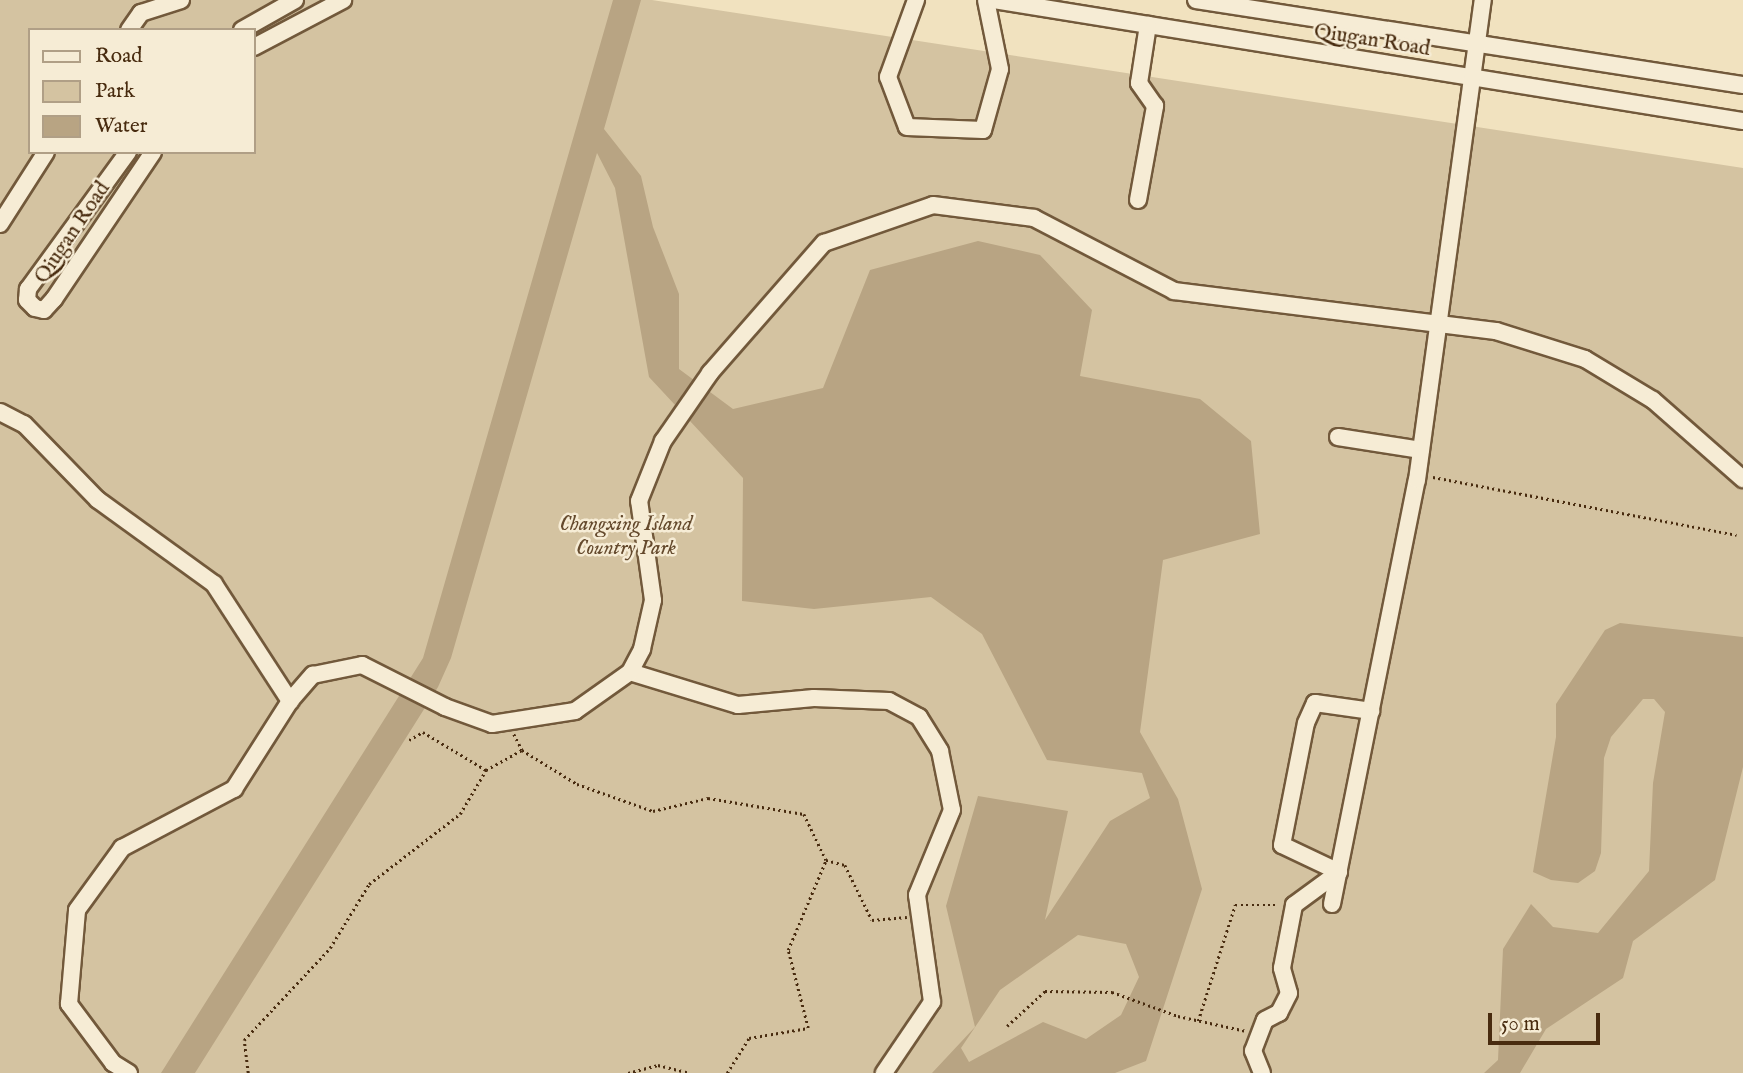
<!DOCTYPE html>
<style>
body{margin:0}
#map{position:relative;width:1743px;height:1073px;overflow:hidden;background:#f1e2bf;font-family:"IM FELL English",serif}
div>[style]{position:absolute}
.green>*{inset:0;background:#d4c3a1}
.water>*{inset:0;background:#b8a483}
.path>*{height:2.5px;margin-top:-1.25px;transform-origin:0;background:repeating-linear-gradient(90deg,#482b0f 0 2px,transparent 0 5.5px)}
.roads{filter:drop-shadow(2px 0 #72593b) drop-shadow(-2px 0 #72593b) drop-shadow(0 2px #72593b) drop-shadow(0 -2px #72593b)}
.minor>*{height:16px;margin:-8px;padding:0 8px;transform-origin:8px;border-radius:8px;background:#f6ecd5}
span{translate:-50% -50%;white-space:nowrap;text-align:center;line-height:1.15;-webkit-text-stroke:5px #f6ecd5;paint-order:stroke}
.street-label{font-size:21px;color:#482b0f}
.park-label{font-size:21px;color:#64492c;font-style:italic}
.legend{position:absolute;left:28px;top:28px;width:228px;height:126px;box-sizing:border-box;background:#f6ecd5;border:2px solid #b09f86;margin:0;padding:9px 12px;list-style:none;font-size:21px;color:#482b0f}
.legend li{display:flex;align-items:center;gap:14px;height:35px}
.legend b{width:35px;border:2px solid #b09f86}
.scale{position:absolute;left:1488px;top:1013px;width:112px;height:32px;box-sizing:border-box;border:4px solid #482b0f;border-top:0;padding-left:9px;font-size:21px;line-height:24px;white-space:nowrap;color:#482b0f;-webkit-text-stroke:5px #f6ecd5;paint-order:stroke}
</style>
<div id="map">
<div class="green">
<i style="clip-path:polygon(evenodd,0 0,652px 0,1743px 168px,1743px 1073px,0 1073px,0 0,30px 30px,254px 30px,254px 152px,30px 152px,30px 30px)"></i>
</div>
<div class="water">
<i style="clip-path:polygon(evenodd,613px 0,641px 0,604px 129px,641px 176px,653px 227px,679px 294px,679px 369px,733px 409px,823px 388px,870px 270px,978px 241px,1040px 255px,1092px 310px,1080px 376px,1200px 399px,1251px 441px,1260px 534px,1163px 560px,1140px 732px,1178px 799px,1202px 889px,1146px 1061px,1115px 1073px,932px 1073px,975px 1027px,946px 906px,978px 796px,1068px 811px,1045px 920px,1110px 821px,1150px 798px,1142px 773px,1047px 760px,982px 634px,931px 597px,814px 609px,742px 601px,743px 478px,649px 377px,615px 188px,597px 153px,451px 658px,438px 687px,195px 1073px,161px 1073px,423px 658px,613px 0,1078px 935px,1126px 944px,1139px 977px,1121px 1015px,1086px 1039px,1043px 1022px,969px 1062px,961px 1048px,1000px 990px,1078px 935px)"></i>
<i style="clip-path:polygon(1620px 623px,1743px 637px,1743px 767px,1715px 880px,1633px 941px,1623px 978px,1546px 1029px,1520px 1073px,1484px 1073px,1498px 1060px,1503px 949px,1531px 904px,1553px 927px,1598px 933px,1649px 871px,1653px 783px,1665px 712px,1654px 699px,1643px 699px,1611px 737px,1604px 758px,1601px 853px,1595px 871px,1578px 883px,1551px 880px,1533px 872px,1556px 737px,1556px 704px,1605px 630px)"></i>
</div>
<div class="path">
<i style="left:1433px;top:477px;width:309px;rotate:10.8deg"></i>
<i style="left:514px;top:734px;width:18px;rotate:63deg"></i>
<i style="left:522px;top:750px;width:65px;rotate:31.7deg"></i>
<i style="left:577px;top:784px;width:81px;rotate:19.6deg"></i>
<i style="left:653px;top:811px;width:57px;rotate:-13.3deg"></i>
<i style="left:708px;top:798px;width:97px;rotate:9.5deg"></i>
<i style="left:804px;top:814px;width:51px;rotate:64.4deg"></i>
<i style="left:826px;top:860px;width:20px;rotate:15deg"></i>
<i style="left:845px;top:865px;width:61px;rotate:63.9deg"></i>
<i style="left:872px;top:920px;width:35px;rotate:-5deg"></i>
<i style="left:409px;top:740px;width:16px;rotate:-30deg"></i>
<i style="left:423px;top:732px;width:74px;rotate:31.1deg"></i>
<i style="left:1198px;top:1021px;width:122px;rotate:-72.3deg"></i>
<i style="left:1235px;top:905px;width:44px"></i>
<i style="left:1007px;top:1026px;width:52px;rotate:-42.6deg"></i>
<i style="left:1045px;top:991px;width:67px;rotate:0.9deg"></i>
<i style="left:1112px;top:992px;width:70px;rotate:20deg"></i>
<i style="left:1178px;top:1016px;width:70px;rotate:12.4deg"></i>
<i style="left:248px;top:1073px;width:33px;rotate:-97deg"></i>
<i style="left:244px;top:1040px;width:126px;rotate:-46.9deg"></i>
<i style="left:330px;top:948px;width:75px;rotate:-58.6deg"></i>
<i style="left:369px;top:884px;width:115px;rotate:-37.6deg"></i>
<i style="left:460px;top:814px;width:51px;rotate:-59.4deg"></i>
<i style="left:486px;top:770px;width:41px;rotate:-29.1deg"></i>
<i style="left:628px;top:1073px;width:31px;rotate:-15deg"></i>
<i style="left:658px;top:1065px;width:32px;rotate:14deg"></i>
<i style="left:727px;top:1073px;width:41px;rotate:-57.8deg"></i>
<i style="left:749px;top:1038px;width:60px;rotate:-9.6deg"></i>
<i style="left:808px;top:1028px;width:81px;rotate:-104.4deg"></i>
<i style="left:788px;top:950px;width:98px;rotate:-67.1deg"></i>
</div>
<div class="roads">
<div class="minor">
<i style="left:916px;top:0;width:82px;rotate:110deg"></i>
<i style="left:888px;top:77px;width:53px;rotate:69.2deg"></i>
<i style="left:907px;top:127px;width:76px;rotate:2.3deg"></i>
<i style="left:983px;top:130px;width:63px;rotate:-74.4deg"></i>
<i style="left:1000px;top:69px;width:70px;rotate:-101.5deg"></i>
<i style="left:994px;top:0;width:759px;rotate:9.18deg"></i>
<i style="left:1196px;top:0;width:554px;rotate:8.83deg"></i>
<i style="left:129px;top:30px;width:21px;rotate:-55deg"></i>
<i style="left:141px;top:13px;width:42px;rotate:-18deg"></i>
<i style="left:242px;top:30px;width:61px;rotate:-29.5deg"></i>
<i style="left:254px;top:47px;width:101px;rotate:-27.8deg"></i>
<i style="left:128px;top:152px;width:170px;rotate:126.1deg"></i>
<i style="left:28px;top:289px;width:11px;rotate:95deg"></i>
<i style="left:27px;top:300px;width:11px;rotate:45deg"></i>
<i style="left:35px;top:308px;width:9px;rotate:13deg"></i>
<i style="left:44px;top:310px;width:15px;rotate:-48deg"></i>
<i style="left:54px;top:299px;width:177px;rotate:-56deg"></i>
<i style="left:1138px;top:200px;width:96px;rotate:-79.7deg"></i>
<i style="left:1155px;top:106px;width:28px;rotate:-125deg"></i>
<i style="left:1139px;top:83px;width:59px;rotate:-81.2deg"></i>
<i style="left:0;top:224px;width:85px;rotate:-57.4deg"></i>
<i style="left:0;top:412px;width:27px;rotate:27deg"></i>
<i style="left:24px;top:424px;width:106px;rotate:45.8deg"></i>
<i style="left:98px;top:500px;width:143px;rotate:35.9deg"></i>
<i style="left:214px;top:584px;width:140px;rotate:57deg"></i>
<i style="left:1338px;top:437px;width:84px;rotate:8.9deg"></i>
<i style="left:630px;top:672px;width:113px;rotate:17deg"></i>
<i style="left:738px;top:705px;width:76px;rotate:-5.3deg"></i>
<i style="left:814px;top:698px;width:75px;rotate:2.3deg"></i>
<i style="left:889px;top:701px;width:34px;rotate:28deg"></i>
<i style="left:919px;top:717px;width:40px;rotate:58deg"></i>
<i style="left:940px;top:751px;width:60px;rotate:78.5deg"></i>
<i style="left:952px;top:810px;width:92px;rotate:112.4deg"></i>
<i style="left:917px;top:895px;width:108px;rotate:82deg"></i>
<i style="left:932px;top:1002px;width:86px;rotate:124.1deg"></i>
<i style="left:1332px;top:904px;width:432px;rotate:-78.7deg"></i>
<i style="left:1417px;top:480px;width:485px;rotate:-82.2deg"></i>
<i style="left:129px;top:1073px;width:19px;rotate:-148deg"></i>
<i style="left:113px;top:1063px;width:74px;rotate:-126.7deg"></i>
<i style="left:69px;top:1004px;width:94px;rotate:-85.1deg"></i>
<i style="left:77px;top:910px;width:77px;rotate:-54deg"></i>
<i style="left:122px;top:848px;width:127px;rotate:-27.8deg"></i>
<i style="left:234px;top:789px;width:104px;rotate:-57.5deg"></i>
<i style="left:290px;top:701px;width:35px;rotate:-49deg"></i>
<i style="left:313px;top:675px;width:50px;rotate:-11.5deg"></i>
<i style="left:362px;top:665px;width:93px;rotate:26.8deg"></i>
<i style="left:445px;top:707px;width:50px;rotate:19.9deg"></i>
<i style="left:492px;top:724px;width:84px;rotate:-8.9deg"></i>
<i style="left:575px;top:711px;width:67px;rotate:-35.3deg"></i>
<i style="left:630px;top:672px;width:26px;rotate:-62deg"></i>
<i style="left:642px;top:649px;width:50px;rotate:-77.3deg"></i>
<i style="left:653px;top:600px;width:100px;rotate:-98deg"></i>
<i style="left:639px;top:501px;width:65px;rotate:-68.2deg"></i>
<i style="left:663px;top:441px;width:83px;rotate:-55.3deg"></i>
<i style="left:710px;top:373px;width:173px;rotate:-48.8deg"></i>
<i style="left:824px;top:243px;width:115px;rotate:-19.2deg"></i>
<i style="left:933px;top:205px;width:102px;rotate:7.3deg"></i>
<i style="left:1034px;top:218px;width:158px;rotate:27.5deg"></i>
<i style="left:1174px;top:291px;width:324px;rotate:7.1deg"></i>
<i style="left:1496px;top:331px;width:93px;rotate:17.5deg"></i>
<i style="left:1585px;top:359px;width:79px;rotate:31.1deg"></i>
<i style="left:1653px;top:400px;width:120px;rotate:41.3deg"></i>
<i style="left:1262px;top:1073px;width:24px;rotate:-112deg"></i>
<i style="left:1253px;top:1051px;width:33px;rotate:-69deg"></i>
<i style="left:1265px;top:1020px;width:16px;rotate:-27deg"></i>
<i style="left:1279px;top:1013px;width:22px;rotate:-63deg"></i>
<i style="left:1289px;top:993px;width:26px;rotate:-106deg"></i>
<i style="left:1282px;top:968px;width:64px;rotate:-79.2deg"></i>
<i style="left:1294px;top:905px;width:56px;rotate:-36.3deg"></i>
<i style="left:1339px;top:872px;width:63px;rotate:-154.7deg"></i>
<i style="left:1282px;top:845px;width:124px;rotate:-78.9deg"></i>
<i style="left:1306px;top:723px;width:22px;rotate:-66deg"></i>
<i style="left:1315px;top:703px;width:57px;rotate:8.1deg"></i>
</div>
</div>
<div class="street-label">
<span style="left:1372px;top:41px;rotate:9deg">Qiugan Road</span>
<span style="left:73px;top:233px;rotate:-56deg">Qiugan Road</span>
</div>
<div class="park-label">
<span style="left:626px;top:537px">Changxing Island<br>Country Park</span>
</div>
<ul class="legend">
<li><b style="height:9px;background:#f6ecd5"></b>Road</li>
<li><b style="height:19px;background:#d4c3a1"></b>Park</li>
<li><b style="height:19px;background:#b8a483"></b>Water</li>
</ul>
<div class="scale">50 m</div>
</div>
